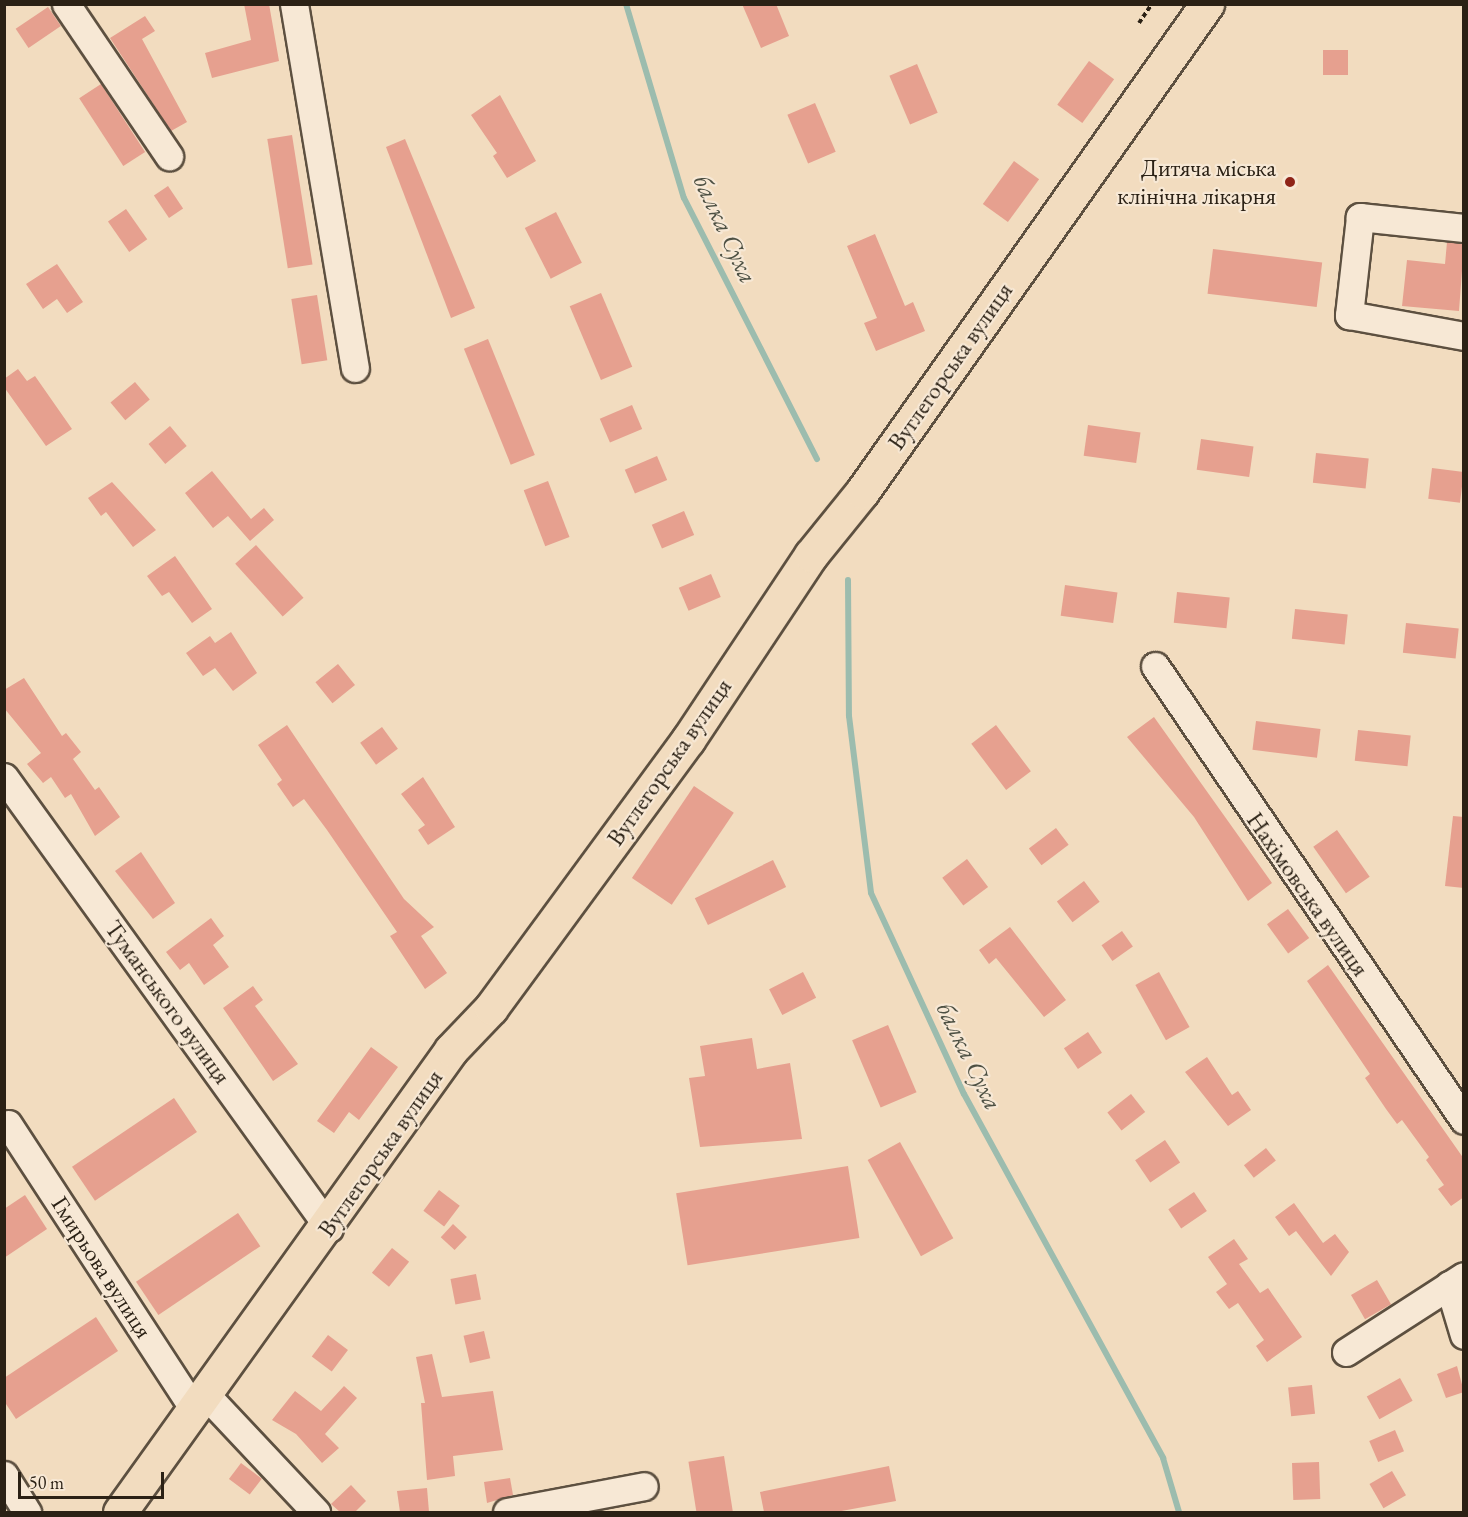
<!DOCTYPE html>
<meta charset="utf-8">
<style>
body{margin:0}
#map{position:relative;width:1468px;height:1517px;overflow:hidden;background:#f2dcbf;font-family:"EB Garamond",serif}
div>[style]{position:absolute}
.stream>*{height:6px;margin:-3px;padding:0 3px;transform-origin:3px;border-radius:3px;background:#9cbcae}
.building>*{inset:0;background:#e6a08f;transform-origin:0 0}
.path>*{height:4px;margin-top:-2px;transform-origin:0;background:repeating-linear-gradient(90deg,#2b2115 0 4.5px,transparent 0 7.5px)}
.roads{filter:drop-shadow(2px 0 #5d5040) drop-shadow(-2px 0 #5d5040) drop-shadow(0 2px #5d5040) drop-shadow(0 -2px #5d5040)}
.minor>*{height:27px;margin:-13.5px;padding:0 13.5px;transform-origin:13.5px;border-radius:13.5px;background:#f7e8d5}
.major>*{height:33px;margin:-16.5px;padding:0 16.5px;transform-origin:16.5px;border-radius:16.5px;background:#f2dcbf}
.dots>*{width:16px;height:16px;translate:-50% -50%;box-sizing:border-box;border:3px solid #f7e8d5;border-radius:50%}
span{translate:-50% -50%;white-space:nowrap;text-align:center;line-height:1.15;-webkit-text-stroke:4.5px #f7e8d5;paint-order:stroke}
.poi-label{font-size:24px;color:#2b2115}
.right{translate:-100% -50%;text-align:right}
.street-label{font-size:24px;color:#2b2115}
.water-label{font-size:26px;color:#4d5043;font-style:italic}
.frame{position:absolute;inset:0;border:6px solid #2b2115;pointer-events:none}
.scale{position:absolute;left:18px;top:1472px;width:146px;height:27px;box-sizing:border-box;border:3px solid #2b2115;border-top:0;padding-left:8px;font-size:18px;line-height:21px;white-space:nowrap;color:#2b2115;-webkit-text-stroke:4px #f7e8d5;paint-order:stroke}
</style>
<div id="map">
<div class="stream">
<i style="left:626px;top:4px;width:202px;rotate:73.4deg"></i>
<i style="left:684px;top:198px;width:293px;rotate:63deg"></i>
<i style="left:848px;top:580px;width:136px;rotate:89.6deg"></i>
<i style="left:849px;top:716px;width:178px;rotate:82.9deg"></i>
<i style="left:871px;top:893px;width:221px;rotate:65.2deg"></i>
<i style="left:964px;top:1094px;width:415px;rotate:61.3deg"></i>
<i style="left:1163px;top:1458px;width:56px;rotate:73.5deg"></i>
</div>
<div class="building">
<i style="clip-path:polygon(244px 4px,269px 4px,279px 61px,212px 78px,205px 53px,251px 40px)"></i>
<i style="clip-path:polygon(742px 4px,776px 4px,789px 36px,761px 48px)"></i>
<i style="left:48px;top:7px;width:23px;height:39px;rotate:56deg"></i>
<i style="clip-path:polygon(145px 16px,155px 31px,142px 39px,187px 122px,171px 131px,110px 38px)"></i>
<i style="left:1323px;top:50px;width:25px;height:25px"></i>
<i style="left:1089px;top:61px;width:31px;height:54px;rotate:36deg"></i>
<i style="left:917px;top:64px;width:53px;height:30px;rotate:67deg"></i>
<i style="left:101px;top:84px;width:81px;height:26px;rotate:57deg"></i>
<i style="clip-path:polygon(500px 95px,536px 161px,507px 178px,493px 156px,497px 153px,471px 115px)"></i>
<i style="left:815px;top:103px;width:53px;height:30px;rotate:67deg"></i>
<i style="left:292px;top:135px;width:131px;height:25px;rotate:81deg"></i>
<i style="clip-path:polygon(405px 139px,475px 308px,451px 318px,386px 147px)"></i>
<i style="left:1014px;top:161px;width:31px;height:53px;rotate:36deg"></i>
<i style="left:168px;top:186px;width:27px;height:17px;rotate:56deg"></i>
<i style="left:126px;top:209px;width:37px;height:22px;rotate:55deg"></i>
<i style="left:556px;top:212px;width:57px;height:35px;rotate:63deg"></i>
<i style="clip-path:polygon(875px 234px,905px 306px,913px 302px,925px 331px,876px 351px,864px 323px,877px 318px,847px 246px)"></i>
<i style="clip-path:polygon(1447px 242px,1464px 244px,1459px 311px,1402px 306px,1407px 260px,1445px 264px)"></i>
<i style="left:1213px;top:249px;width:110px;height:45px;rotate:7deg"></i>
<i style="clip-path:polygon(57px 264px,83px 302px,67px 313px,57px 299px,43px 309px,26px 284px)"></i>
<i style="left:601px;top:293px;width:80px;height:34px;rotate:67deg"></i>
<i style="left:317px;top:295px;width:66px;height:26px;rotate:81deg"></i>
<i style="left:488px;top:339px;width:125px;height:26px;rotate:68deg"></i>
<i style="clip-path:polygon(18px 369px,27px 381px,35px 376px,72px 429px,46px 446px,4px 387px,4px 379px)"></i>
<i style="left:135px;top:382px;width:23px;height:32px;rotate:50deg"></i>
<i style="left:632px;top:405px;width:26px;height:35px;rotate:67deg"></i>
<i style="left:1088px;top:425px;width:53px;height:31px;rotate:8deg"></i>
<i style="left:170px;top:426px;width:26px;height:28px;rotate:50deg"></i>
<i style="left:1201px;top:439px;width:53px;height:31px;rotate:8deg"></i>
<i style="left:1316px;top:453px;width:53px;height:30px;rotate:6deg"></i>
<i style="left:657px;top:456px;width:26px;height:35px;rotate:67deg"></i>
<i style="left:1432px;top:468px;width:32px;height:31px;rotate:7deg"></i>
<i style="clip-path:polygon(212px 471px,251px 519px,264px 508px,274px 520px,250px 541px,228px 516px,213px 528px,185px 493px)"></i>
<i style="left:548px;top:481px;width:60px;height:26px;rotate:69deg"></i>
<i style="clip-path:polygon(112px 482px,156px 530px,133px 547px,106px 512px,101px 516px,88px 498px)"></i>
<i style="left:684px;top:511px;width:26px;height:35px;rotate:67deg"></i>
<i style="left:256px;top:545px;width:71px;height:28px;rotate:48deg"></i>
<i style="clip-path:polygon(175px 556px,212px 609px,192px 623px,169px 592px,162px 596px,147px 576px)"></i>
<i style="left:711px;top:574px;width:25px;height:35px;rotate:67deg"></i>
<i style="left:1065px;top:585px;width:53px;height:31px;rotate:8deg"></i>
<i style="left:1177px;top:592px;width:53px;height:31px;rotate:6deg"></i>
<i style="left:1295px;top:609px;width:53px;height:30px;rotate:6deg"></i>
<i style="left:1406px;top:623px;width:53px;height:30px;rotate:6deg"></i>
<i style="clip-path:polygon(231px 632px,257px 673px,233px 691px,215px 668px,203px 676px,186px 653px,210px 636px,215px 643px)"></i>
<i style="left:338px;top:664px;width:27px;height:29px;rotate:51deg"></i>
<i style="clip-path:polygon(24px 678px,62px 736px,66px 733px,81px 752px,73px 759px,95px 790px,99px 787px,120px 817px,95px 836px,71px 794px,65px 798px,51px 777px,43px 783px,27px 764px,41px 753px,4px 708px,4px 690px)"></i>
<i style="clip-path:polygon(1154px 717px,1272px 883px,1248px 901px,1194px 817px,1127px 737px)"></i>
<i style="left:1256px;top:721px;width:65px;height:29px;rotate:7deg"></i>
<i style="clip-path:polygon(287px 725px,404px 899px,434px 927px,421px 936px,447px 973px,425px 989px,390px 936px,397px 932px,327px 830px,304px 799px,293px 807px,277px 784px,282px 780px,258px 745px)"></i>
<i style="left:996px;top:725px;width:58px;height:31px;rotate:53deg"></i>
<i style="left:382px;top:727px;width:27px;height:27px;rotate:54deg"></i>
<i style="left:1358px;top:730px;width:53px;height:31px;rotate:6deg"></i>
<i style="clip-path:polygon(423px 777px,455px 827px,428px 845px,418px 830px,425px 825px,401px 794px)"></i>
<i style="left:694px;top:786px;width:48px;height:111px;rotate:34deg"></i>
<i style="clip-path:polygon(1453px 816px,1464px 817px,1464px 888px,1445px 886px)"></i>
<i style="left:1056px;top:828px;width:21px;height:34px;rotate:53deg"></i>
<i style="left:1337px;top:830px;width:57px;height:29px;rotate:55deg"></i>
<i style="clip-path:polygon(141px 852px,175px 903px,153px 919px,115px 871px)"></i>
<i style="left:967px;top:859px;width:35px;height:31px;rotate:53deg"></i>
<i style="left:773px;top:860px;width:30px;height:87px;rotate:64deg"></i>
<i style="left:1084px;top:881px;width:26px;height:34px;rotate:53deg"></i>
<i style="left:1288px;top:909px;width:36px;height:26px;rotate:54deg"></i>
<i style="clip-path:polygon(211px 918px,224px 936px,213px 945px,229px 967px,204px 985px,189px 963px,180px 970px,166px 952px)"></i>
<i style="clip-path:polygon(1010px 927px,1066px 1000px,1044px 1017px,996px 958px,989px 964px,979px 950px)"></i>
<i style="left:1122px;top:931px;width:19px;height:25px;rotate:55deg"></i>
<i style="clip-path:polygon(1328px 965px,1464px 1159px,1464px 1197px,1451px 1206px,1438px 1189px,1444px 1185px,1426px 1160px,1429px 1157px,1402px 1120px,1397px 1124px,1386px 1109px,1365px 1078px,1370px 1074px,1307px 981px)"></i>
<i style="left:803px;top:972px;width:29px;height:38px;rotate:63deg"></i>
<i style="left:1159px;top:972px;width:63px;height:27px;rotate:61deg"></i>
<i style="clip-path:polygon(253px 986px,263px 1000px,255px 1006px,298px 1064px,273px 1081px,223px 1008px)"></i>
<i style="left:888px;top:1025px;width:73px;height:39px;rotate:67deg"></i>
<i style="left:1088px;top:1032px;width:25px;height:29px;rotate:56deg"></i>
<i style="clip-path:polygon(752px 1038px,757px 1069px,790px 1063px,802px 1139px,700px 1147px,689px 1078px,705px 1076px,700px 1046px)"></i>
<i style="clip-path:polygon(371px 1047px,398px 1067px,359px 1120px,349px 1112px,334px 1133px,317px 1121px)"></i>
<i style="clip-path:polygon(1207px 1057px,1232px 1095px,1238px 1091px,1251px 1110px,1228px 1126px,1185px 1072px)"></i>
<i style="left:1131px;top:1094px;width:23px;height:30px;rotate:52deg"></i>
<i style="left:174px;top:1098px;width:41px;height:123px;rotate:56deg"></i>
<i style="left:1165px;top:1140px;width:27px;height:36px;rotate:56deg"></i>
<i style="left:900px;top:1142px;width:110px;height:37px;rotate:61deg"></i>
<i style="left:1266px;top:1148px;width:16px;height:28px;rotate:52deg"></i>
<i style="left:848px;top:1166px;width:73px;height:174px;rotate:81deg"></i>
<i style="left:439px;top:1190px;width:26px;height:26px;rotate:37deg"></i>
<i style="left:1194px;top:1192px;width:23px;height:31px;rotate:56deg"></i>
<i style="clip-path:polygon(25px 1195px,47px 1229px,4px 1258px,4px 1209px)"></i>
<i style="clip-path:polygon(1294px 1203px,1323px 1243px,1335px 1234px,1349px 1252px,1331px 1276px,1296px 1231px,1289px 1236px,1275px 1217px)"></i>
<i style="left:238px;top:1213px;width:40px;height:123px;rotate:56deg"></i>
<i style="left:453px;top:1224px;width:19px;height:18px;rotate:43deg"></i>
<i style="clip-path:polygon(1234px 1239px,1248px 1259px,1239px 1264px,1260px 1293px,1268px 1288px,1302px 1337px,1267px 1362px,1256px 1346px,1264px 1340px,1238px 1303px,1229px 1309px,1216px 1292px,1227px 1284px,1208px 1257px)"></i>
<i style="left:392px;top:1248px;width:22px;height:32px;rotate:39deg"></i>
<i style="left:476px;top:1274px;width:26px;height:26px;rotate:79deg"></i>
<i style="left:1377px;top:1280px;width:28px;height:30px;rotate:60deg"></i>
<i style="clip-path:polygon(96px 1317px,118px 1351px,16px 1419px,4px 1401px,4px 1378px)"></i>
<i style="left:484px;top:1331px;width:28px;height:21px;rotate:77deg"></i>
<i style="left:328px;top:1335px;width:25px;height:27px;rotate:37deg"></i>
<i style="clip-path:polygon(432px 1354px,442px 1397px,493px 1391px,503px 1450px,453px 1456px,455px 1476px,427px 1480px,421px 1403px,425px 1403px,416px 1357px)"></i>
<i style="clip-path:polygon(1457px 1366px,1464px 1392px,1446px 1398px,1437px 1374px)"></i>
<i style="left:1400px;top:1378px;width:26px;height:38px;rotate:61deg"></i>
<i style="left:1312px;top:1385px;width:29px;height:24px;rotate:84deg"></i>
<i style="clip-path:polygon(344px 1386px,357px 1398px,325px 1434px,339px 1448px,322px 1463px,296px 1434px,272px 1420px,295px 1391px,321px 1411px)"></i>
<i style="left:1395px;top:1430px;width:23px;height:28px;rotate:67deg"></i>
<i style="left:724px;top:1456px;width:57px;height:36px;rotate:81deg"></i>
<i style="left:1319px;top:1462px;width:37px;height:27px;rotate:88deg"></i>
<i style="left:241px;top:1463px;width:26px;height:20px;rotate:37deg"></i>
<i style="clip-path:polygon(889px 1466px,896px 1501px,836px 1512px,764px 1512px,760px 1492px)"></i>
<i style="left:1392px;top:1471px;width:28px;height:26px;rotate:60deg"></i>
<i style="clip-path:polygon(510px 1478px,513px 1495px,487px 1503px,484px 1482px)"></i>
<i style="clip-path:polygon(351px 1485px,366px 1501px,355px 1512px,340px 1512px,331px 1504px)"></i>
<i style="clip-path:polygon(427px 1488px,429px 1512px,400px 1512px,397px 1491px)"></i>
</div>
<div class="path">
<i style="left:1139px;top:23px;width:23px;rotate:-56deg"></i>
</div>
<div class="roads">
<div class="minor">
<i style="left:66px;top:4px;width:184px;rotate:55.9deg"></i>
<i style="left:294px;top:4px;width:369px;rotate:80.5deg"></i>
<i style="left:1464px;top:228px;width:105px;rotate:-174deg"></i>
<i style="left:1360px;top:217px;width:99px;rotate:96.4deg"></i>
<i style="left:1349px;top:315px;width:117px;rotate:10.3deg"></i>
<i style="left:1155px;top:666px;width:549px;rotate:55.76deg"></i>
<i style="left:4px;top:777px;width:556px;rotate:54.22deg"></i>
<i style="left:8px;top:1124px;width:343px;rotate:56.9deg"></i>
<i style="left:1449px;top:1285px;width:52px;rotate:73.3deg"></i>
<i style="left:1346px;top:1352px;width:140px;rotate:-32.8deg"></i>
<i style="left:206px;top:1395px;width:161px;rotate:46.8deg"></i>
<i style="left:4px;top:1475px;width:44px;rotate:58.1deg"></i>
<i style="left:507px;top:1512px;width:139px;rotate:-10.7deg"></i>
</div>
<div class="major">
<i style="left:120px;top:1512px;width:568px;rotate:-54.38deg"></i>
<i style="left:451px;top:1050px;width:58px;rotate:-46.4deg"></i>
<i style="left:491px;top:1008px;width:333px;rotate:-53.7deg"></i>
<i style="left:688px;top:740px;width:222px;rotate:-56.4deg"></i>
<i style="left:811px;top:555px;width:81px;rotate:-51deg"></i>
<i style="left:862px;top:492px;width:598px;rotate:-54.74deg"></i>
</div>
</div>
<div class="dots">
<i style="left:1290px;top:182px;background:#8f2418"></i>
</div>
<div class="poi-label">
<span class="right" style="left:1276px;top:182px">Дитяча міська<br>клінічна лікарня</span>
</div>
<div class="street-label">
<span style="left:950px;top:366px;rotate:-55deg">Вуглегорська вулиця</span>
<span style="left:669px;top:762px;rotate:-55deg">Вуглегорська вулиця</span>
<span style="left:1308px;top:894px;rotate:55deg">Нахімовська вулиця</span>
<span style="left:168px;top:1002px;rotate:54deg">Туманського вулиця</span>
<span style="left:380px;top:1153px;rotate:-55deg">Вуглегорська вулиця</span>
<span style="left:102px;top:1267px;rotate:57deg">Гмирьова вулиця</span>
</div>
<div class="water-label">
<span style="left:725px;top:229px;rotate:65deg">балка Суха</span>
<span style="left:969px;top:1056px;rotate:64deg">балка Суха</span>
</div>
<div class="frame"></div>
<div class="scale">50 m</div>
</div>
